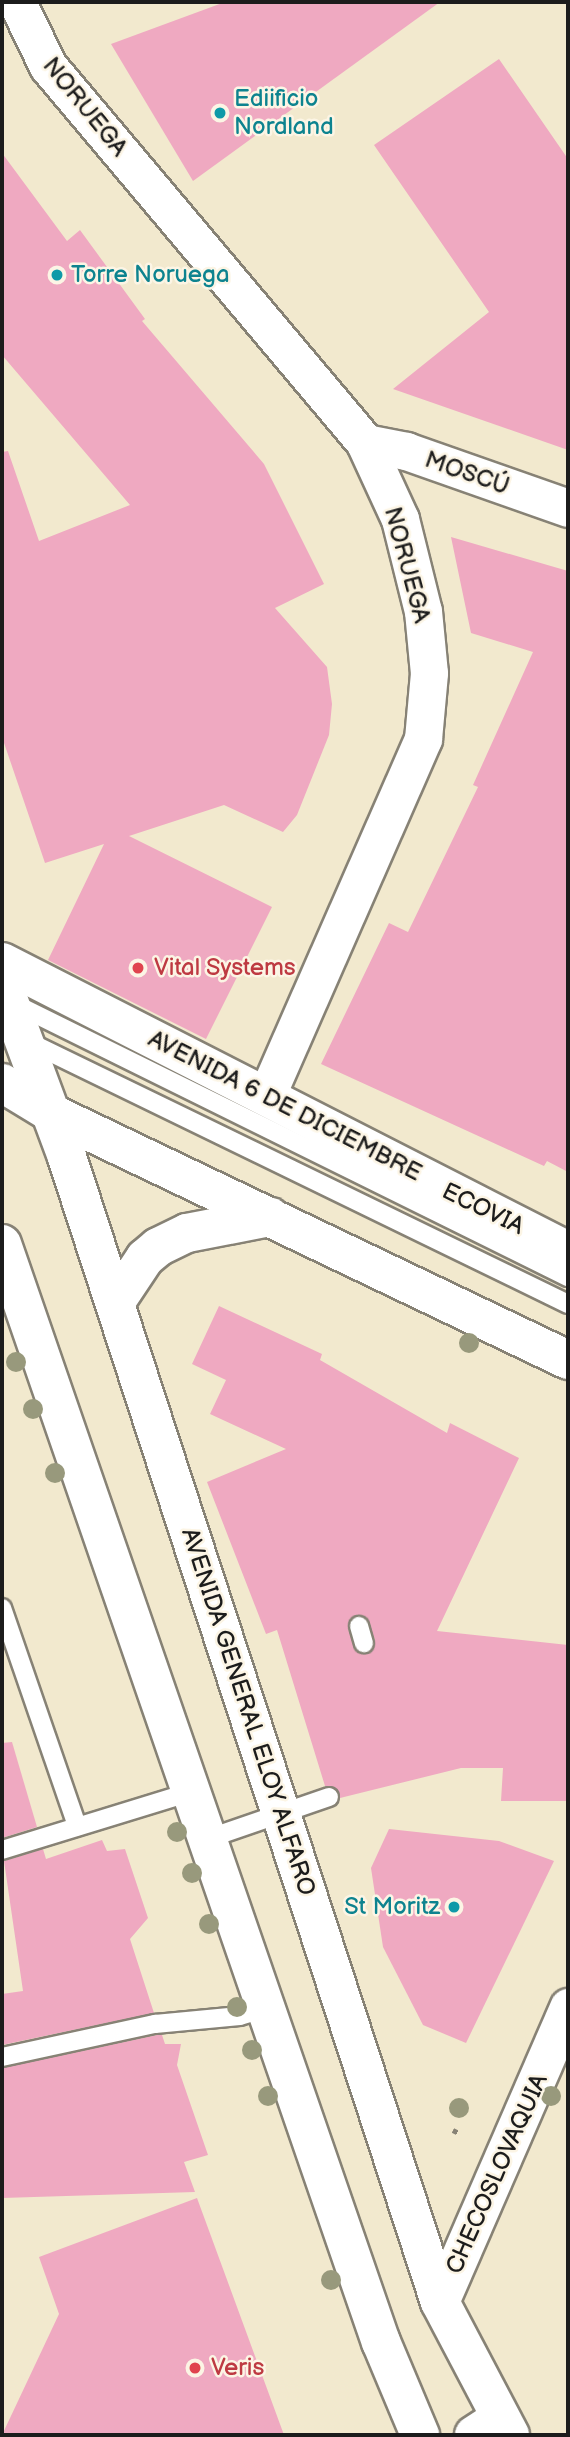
<!DOCTYPE html>
<meta charset="utf-8">
<style>
body{margin:0}
#map{position:relative;width:570px;height:2437px;overflow:hidden;background:#f2e9ce;font-family:"Balsamiq Sans",sans-serif}
div>[style]{position:absolute}
.building>*{inset:0;background:#efa9c1}
.path>*{height:4.5px;margin-top:-2.25px;transform-origin:0;background:repeating-linear-gradient(90deg,#878275 0 5px,transparent 0 10px)}
.roads{filter:drop-shadow(2px 0 #878275) drop-shadow(-2px 0 #878275) drop-shadow(0 2px #878275) drop-shadow(0 -2px #878275)}
.service>*{height:18px;margin:-9px;padding:0 9px;transform-origin:9px;border-radius:9px;background:#fff}
.minor>*{height:37px;margin:-18.5px;padding:0 18.5px;transform-origin:18.5px;border-radius:18.5px;background:#fff}
.secondary>*{height:38px;margin:-19px;padding:0 19px;transform-origin:19px;border-radius:19px;background:#fff}
.primary>*{height:38px;margin:-19px;padding:0 19px;transform-origin:19px;border-radius:19px;background:#fff}
.trees>*{width:20px;height:20px;margin:-10px;border-radius:50%;background:#98997c}
.dots>*{width:19px;height:19px;translate:-50% -50%;box-sizing:border-box;border:4px solid #fcf5e5;border-radius:50%}
span{translate:-50% -50%;white-space:nowrap;text-align:center;line-height:1.15;-webkit-text-stroke:5px #fcf5e5;paint-order:stroke}
.culture-label{font-size:24px;color:#0d838f}
.left{translate:0 -50%;text-align:left}
.right{translate:-100% -50%;text-align:right}
.street-label{font-size:24px;color:#1c1c1c}
.health-label{font-size:24px;color:#be3a42}
.frame{position:absolute;inset:0;border:4px solid #1c1c1c;pointer-events:none}
</style>
<div id="map">
<div class="building">
<i style="clip-path:polygon(225px 2px,440px 2px,193px 181px,111px 44px)"></i>
<i style="clip-path:polygon(499px 59px,568px 159px,568px 450px,393px 389px,489px 312px,374px 145px)"></i>
<i style="clip-path:polygon(2px 153px,67px 241px,80px 230px,145px 319px,142px 321px,264px 464px,324px 584px,275px 608px,327px 667px,332px 704px,329px 735px,297px 815px,283px 832px,224px 805px,129px 836px,272px 907px,206px 1039px,48px 960px,104px 844px,45px 863px,2px 737px,2px 452px,8px 451px,39px 541px,130px 505px,2px 355px)"></i>
<i style="clip-path:polygon(451px 537px,568px 571px,568px 1172px,547px 1161px,544px 1166px,321px 1064px,389px 923px,408px 932px,478px 787px,473px 785px,533px 652px,471px 633px)"></i>
<i style="clip-path:polygon(evenodd,219px 1306px,322px 1354px,320px 1360px,447px 1433px,450px 1423px,519px 1458px,437px 1631px,568px 1645px,568px 1801px,501px 1801px,503px 1768px,461px 1768px,340px 1798px,336px 1788px,325px 1786px,277px 1630px,266px 1634px,207px 1482px,286px 1449px,210px 1414px,226px 1380px,192px 1364px,219px 1306px,356px 1615px,367px 1618px,375px 1640px,367px 1654px,356px 1651px,348px 1629px,356px 1615px)"></i>
<i style="clip-path:polygon(12px 1742px,37px 1827px,2px 1838px,2px 1743px)"></i>
<i style="clip-path:polygon(389px 1829px,499px 1841px,554px 1861px,466px 2043px,423px 2025px,383px 1947px,371px 1868px)"></i>
<i style="clip-path:polygon(102px 1840px,107px 1851px,125px 1849px,148px 1918px,130px 1939px,154px 2013px,2px 2045px,2px 1994px,23px 1991px,4px 1861px,43px 1849px,46px 1859px)"></i>
<i style="clip-path:polygon(157px 2035px,162px 2035px,165px 2044px,181px 2044px,177px 2065px,208px 2155px,184px 2162px,195px 2192px,2px 2198px,2px 2068px)"></i>
<i style="clip-path:polygon(197px 2198px,284px 2435px,2px 2435px,59px 2314px,39px 2257px)"></i>
</div>
<div class="path">
<i style="left:453px;top:2130px;width:9px;rotate:27deg"></i>
</div>
<div class="roads">
<div class="service">
<i style="left:13px;top:1003px;width:619px;rotate:26.28deg"></i>
<i style="left:29px;top:1042px;width:599px;rotate:25.92deg"></i>
<i style="left:2px;top:1608px;width:231px;rotate:71deg"></i>
<i style="left:359px;top:1626px;width:18px;rotate:74deg"></i>
<i style="left:207px;top:1839px;width:129px;rotate:-19deg"></i>
<i style="left:2px;top:1850px;width:198px;rotate:-17.1deg"></i>
<i style="left:2px;top:2057px;width:157px;rotate:-12.2deg"></i>
<i style="left:155px;top:2024px;width:85px;rotate:-5.4deg"></i>
<i style="left:240px;top:2016px;width:27px;rotate:-17deg"></i>
</div>
<div class="minor">
<i style="left:17px;top:2px;width:71px;rotate:64.2deg"></i>
<i style="left:48px;top:66px;width:493px;rotate:49.9deg"></i>
<i style="left:365px;top:443px;width:84px;rotate:65.3deg"></i>
<i style="left:400px;top:519px;width:95px;rotate:76deg"></i>
<i style="left:423px;top:611px;width:62px;rotate:84.5deg"></i>
<i style="left:429px;top:673px;width:66px;rotate:95.2deg"></i>
<i style="left:423px;top:739px;width:390px;rotate:113.7deg"></i>
<i style="left:365px;top:443px;width:42px;rotate:11deg"></i>
<i style="left:406px;top:451px;width:172px;rotate:19.4deg"></i>
<i style="left:440px;top:2302px;width:322px;rotate:-66.5deg"></i>
</div>
<div class="secondary">
<i style="left:474px;top:2435px;width:31px;rotate:-33deg"></i>
</div>
<div class="primary">
<i style="left:2px;top:962px;width:636px;rotate:27.05deg"></i>
<i style="left:2px;top:982px;width:187px;rotate:69.6deg"></i>
<i style="left:67px;top:1157px;width:1204px;rotate:71.96deg"></i>
<i style="left:440px;top:2302px;width:150px;rotate:62.2deg"></i>
<i style="left:2px;top:1083px;width:60px;rotate:31.3deg"></i>
<i style="left:53px;top:1114px;width:571px;rotate:25.53deg"></i>
<i style="left:2px;top:1244px;width:1162px;rotate:70.96deg"></i>
<i style="left:381px;top:2342px;width:101px;rotate:67.2deg"></i>
<i style="left:115px;top:1303px;width:54px;rotate:-56.3deg"></i>
<i style="left:145px;top:1258px;width:17px;rotate:-40deg"></i>
<i style="left:158px;top:1247px;width:32px;rotate:-26deg"></i>
<i style="left:187px;top:1233px;width:85px;rotate:-10.9deg"></i>
</div>
</div>
<div class="trees">
<i style="left:469px;top:1343px"></i>
<i style="left:16px;top:1362px"></i>
<i style="left:33px;top:1409px"></i>
<i style="left:55px;top:1473px"></i>
<i style="left:177px;top:1832px"></i>
<i style="left:192px;top:1873px"></i>
<i style="left:209px;top:1924px"></i>
<i style="left:237px;top:2007px"></i>
<i style="left:252px;top:2050px"></i>
<i style="left:268px;top:2096px"></i>
<i style="left:551px;top:2096px"></i>
<i style="left:459px;top:2108px"></i>
<i style="left:331px;top:2280px"></i>
</div>
<div class="dots">
<i style="left:220px;top:113px;background:#0f9aa8"></i>
<i style="left:57px;top:275px;background:#0f9aa8"></i>
<i style="left:138px;top:968px;background:#e0444e"></i>
<i style="left:454px;top:1907px;background:#0f9aa8"></i>
<i style="left:195px;top:2368px;background:#e0444e"></i>
</div>
<div class="culture-label">
<span class="left" style="left:234px;top:113px">Ediificio<br>Nordland</span>
<span class="left" style="left:71px;top:275px">Torre Noruega</span>
<span class="right" style="left:440px;top:1907px">St Moritz</span>
</div>
<div class="street-label">
<span style="left:85px;top:107px;rotate:51deg">NORUEGA</span>
<span style="left:467px;top:473px;rotate:19deg">MOSCÚ</span>
<span style="left:407px;top:565px;rotate:75deg">NORUEGA</span>
<span style="left:285px;top:1106px;rotate:27deg">AVENIDA 6 DE DICIEMBRE</span>
<span style="left:483px;top:1209px;rotate:26deg">ECOVIA</span>
<span style="left:248px;top:1712px;rotate:72deg">AVENIDA GENERAL ELOY ALFARO</span>
<span style="left:497px;top:2174px;rotate:-66deg">CHECOSLOVAQUIA</span>
</div>
<div class="health-label">
<span class="left" style="left:154px;top:968px">Vital Systems</span>
<span class="left" style="left:211px;top:2368px">Veris</span>
</div>
<div class="frame"></div>
</div>
